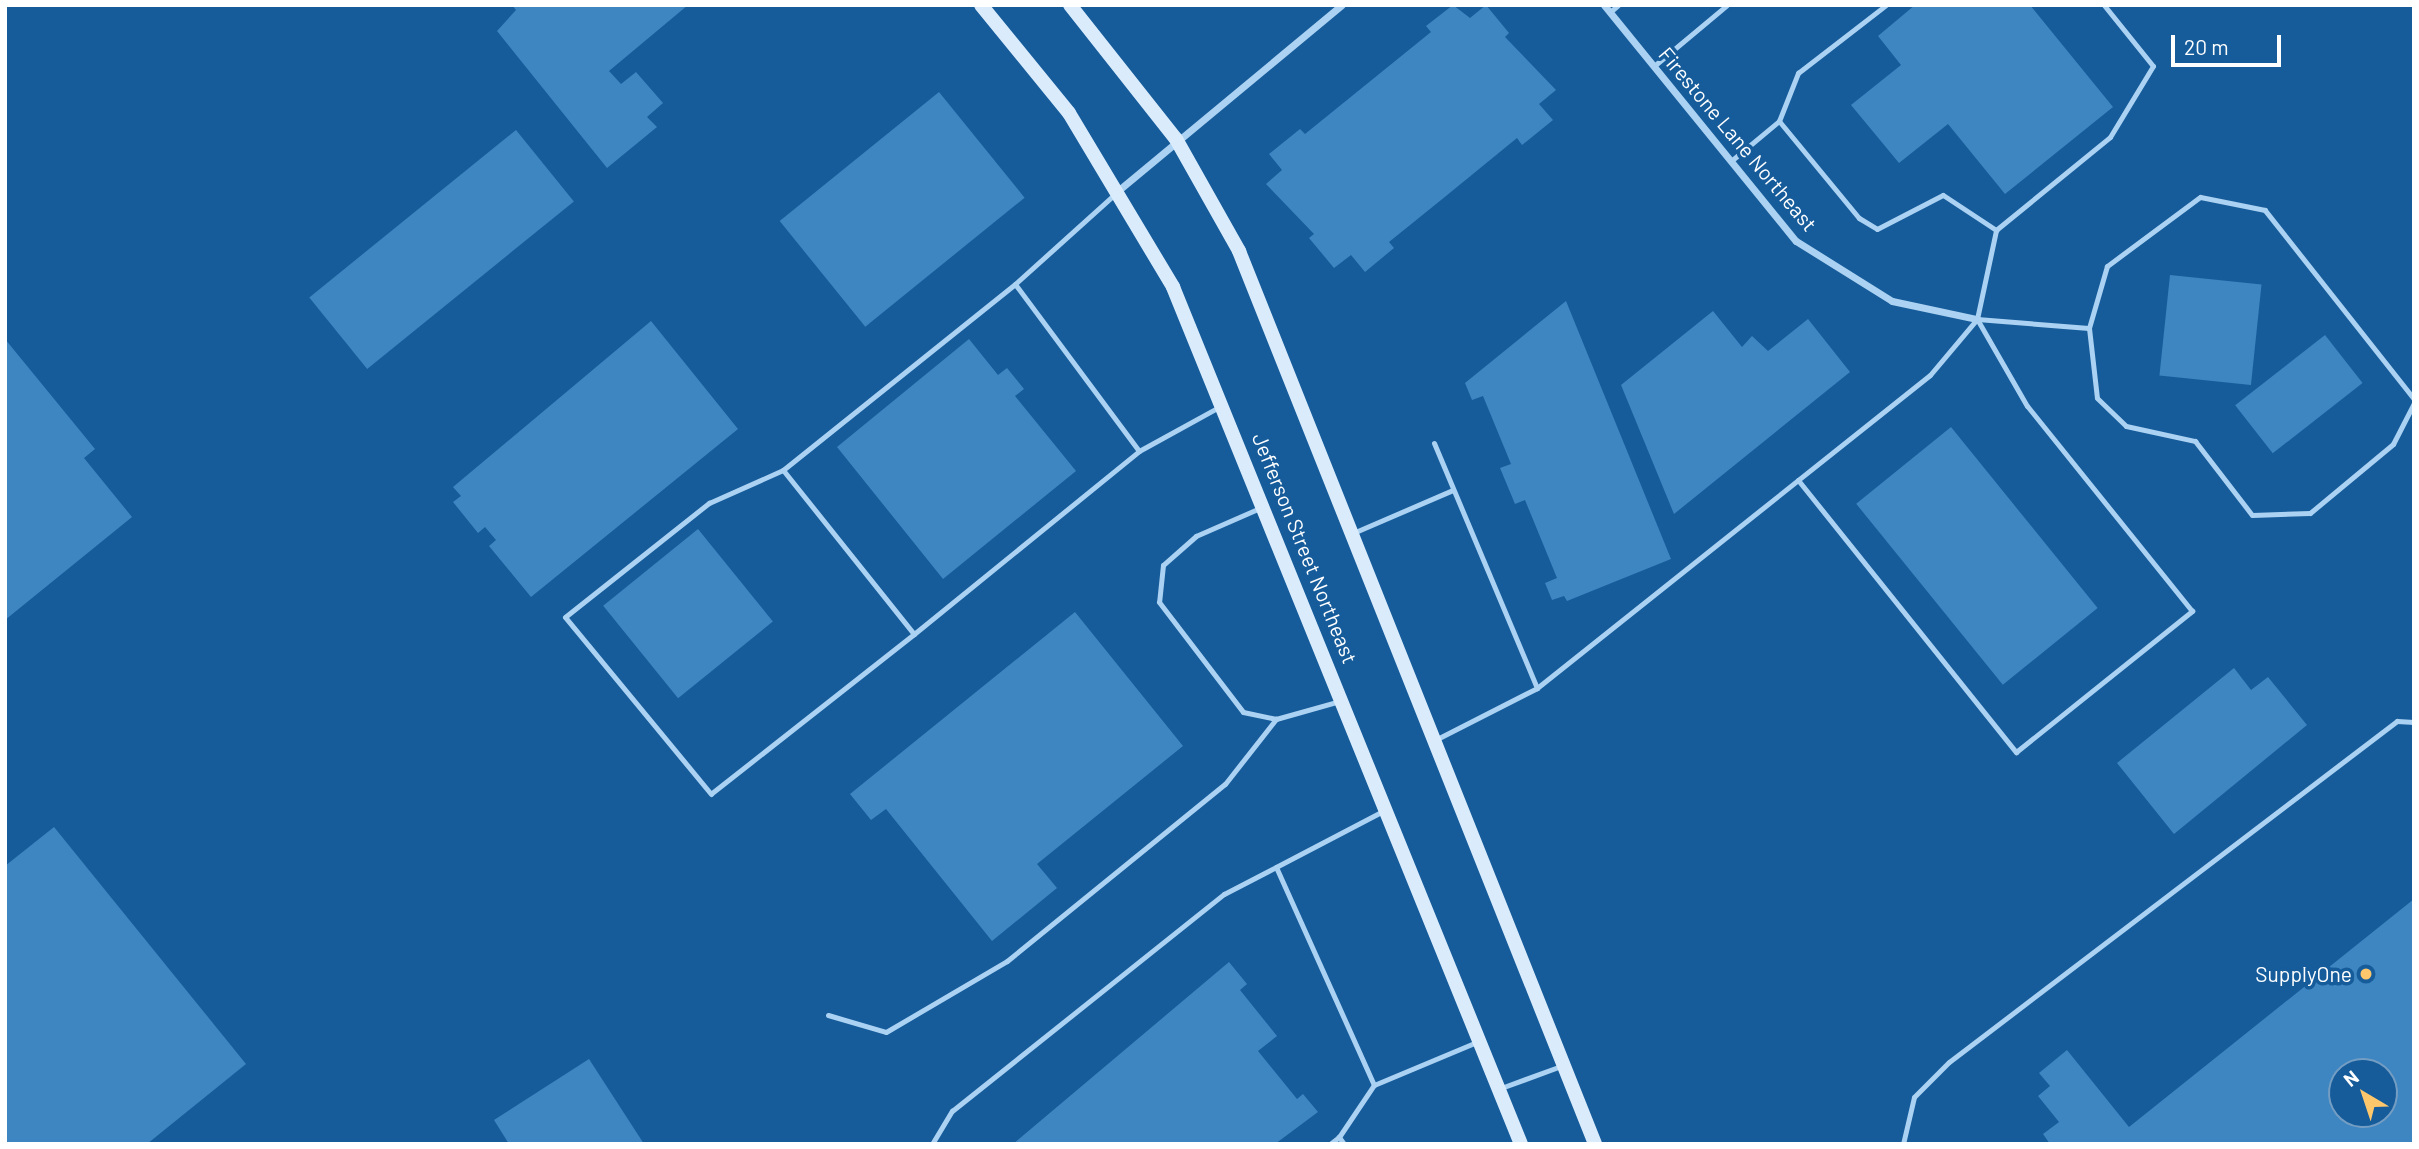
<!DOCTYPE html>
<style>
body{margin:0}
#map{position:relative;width:2419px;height:1149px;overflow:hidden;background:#165c9b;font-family:Barlow,sans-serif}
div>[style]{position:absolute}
.building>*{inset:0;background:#3e86c1;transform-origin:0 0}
.lane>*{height:5px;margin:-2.5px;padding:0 2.5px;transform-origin:2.5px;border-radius:2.5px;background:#abd2f2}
.street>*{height:7px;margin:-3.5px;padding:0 3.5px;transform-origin:3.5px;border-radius:3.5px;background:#abd2f2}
.secondary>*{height:14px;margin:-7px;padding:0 7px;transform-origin:7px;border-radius:7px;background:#daecfc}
.dots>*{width:19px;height:19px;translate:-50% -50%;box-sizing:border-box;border:4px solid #165c9b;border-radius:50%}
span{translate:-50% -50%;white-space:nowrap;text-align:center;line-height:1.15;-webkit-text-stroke:7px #165c9b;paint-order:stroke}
.street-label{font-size:21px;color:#fff}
.poi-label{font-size:21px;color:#fff}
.right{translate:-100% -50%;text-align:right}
.frame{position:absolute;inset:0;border:7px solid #fff;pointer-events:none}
.north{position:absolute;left:2328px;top:1058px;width:70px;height:70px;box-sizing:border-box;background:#165c9b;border:2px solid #739dc3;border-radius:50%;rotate:321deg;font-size:19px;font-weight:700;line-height:28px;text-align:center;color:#fff}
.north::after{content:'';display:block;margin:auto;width:24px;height:32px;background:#ffc76c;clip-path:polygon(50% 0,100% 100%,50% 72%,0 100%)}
.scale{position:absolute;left:2171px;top:35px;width:110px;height:32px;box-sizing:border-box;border:4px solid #fff;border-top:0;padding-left:9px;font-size:21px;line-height:24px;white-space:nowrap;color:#fff;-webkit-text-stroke:5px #165c9b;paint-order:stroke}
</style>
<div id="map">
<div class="building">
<i style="clip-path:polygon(512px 5px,688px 5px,609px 71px,621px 84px,636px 72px,663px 103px,647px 117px,657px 127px,607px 168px,497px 31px,516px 10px)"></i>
<i style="clip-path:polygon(1453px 5px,1470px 18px,1486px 5px,1509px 33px,1505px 37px,1556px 90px,1539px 104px,1553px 120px,1522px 145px,1517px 138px,1446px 196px,1389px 242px,1394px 248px,1365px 272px,1351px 255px,1334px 268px,1309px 238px,1314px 234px,1266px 184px,1282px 170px,1269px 154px,1300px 129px,1305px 134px,1431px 32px,1426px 26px)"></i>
<i style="clip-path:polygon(1915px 5px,2030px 5px,2113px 107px,2005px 194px,1948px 124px,1899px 163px,1851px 105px,1901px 65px,1878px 36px)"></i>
<i style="left:939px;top:92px;width:136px;height:205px;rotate:51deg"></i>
<i style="left:516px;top:130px;width:92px;height:266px;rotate:51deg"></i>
<i style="left:2170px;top:275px;width:92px;height:101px;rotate:6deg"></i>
<i style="clip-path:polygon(1566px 301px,1671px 559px,1567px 601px,1564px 596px,1552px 600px,1545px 583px,1557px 578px,1525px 500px,1515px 504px,1500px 468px,1511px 464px,1483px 396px,1472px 400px,1465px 383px)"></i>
<i style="clip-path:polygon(1713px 311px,1742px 347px,1752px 336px,1768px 351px,1808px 319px,1850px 372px,1674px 514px,1621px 385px)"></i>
<i style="clip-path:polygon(651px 321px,738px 429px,531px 597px,489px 546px,496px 540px,485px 527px,478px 533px,453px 502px,461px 496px,453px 487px)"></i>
<i style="left:2325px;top:335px;width:61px;height:114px;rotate:52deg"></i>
<i style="clip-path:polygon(5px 339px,95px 449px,84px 458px,132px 517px,5px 620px)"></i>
<i style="clip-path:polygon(969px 339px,998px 375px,1007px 368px,1024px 389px,1015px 396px,1076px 471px,943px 579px,837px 447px)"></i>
<i style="left:1951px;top:427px;width:233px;height:122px;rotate:51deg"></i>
<i style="left:698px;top:529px;width:119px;height:122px;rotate:51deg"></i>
<i style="clip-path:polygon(1075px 612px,1183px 746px,1037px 864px,1057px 888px,992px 941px,886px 809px,871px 820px,850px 794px)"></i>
<i style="clip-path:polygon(2234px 668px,2251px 690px,2268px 677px,2307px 725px,2174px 834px,2117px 763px)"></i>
<i style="clip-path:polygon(54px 827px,246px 1064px,147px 1144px,5px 1144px,5px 866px)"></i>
<i style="clip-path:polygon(evenodd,2414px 899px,2414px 1144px,2050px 1144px,2043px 1134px,2059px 1122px,2038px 1096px,2050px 1086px,2039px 1073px,2067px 1050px,2129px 1127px,2414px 899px,2342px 1072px,2384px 1072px,2384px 1114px,2342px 1114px,2342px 1072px)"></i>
<i style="clip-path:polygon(1229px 962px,1247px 984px,1240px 990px,1277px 1036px,1258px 1051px,1297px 1099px,1303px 1094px,1318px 1112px,1275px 1144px,1013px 1144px)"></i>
<i style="clip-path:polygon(589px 1059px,644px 1144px,509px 1144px,494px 1120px)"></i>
</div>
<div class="lane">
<i style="left:1610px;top:12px;width:11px;rotate:-41deg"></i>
<i style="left:1654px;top:66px;width:95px;rotate:-39.9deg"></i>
<i style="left:1779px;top:121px;width:126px;rotate:50.5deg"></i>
<i style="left:1859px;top:218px;width:21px;rotate:31deg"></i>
<i style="left:1877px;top:229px;width:74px;rotate:-27.3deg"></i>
<i style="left:1943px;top:195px;width:64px;rotate:33.4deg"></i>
<i style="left:1731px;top:161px;width:62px;rotate:-39.8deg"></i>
<i style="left:1779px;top:121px;width:52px;rotate:-68.4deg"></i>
<i style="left:1798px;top:73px;width:111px;rotate:-37.7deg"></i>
<i style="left:1015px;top:284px;width:208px;rotate:53.4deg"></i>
<i style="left:1977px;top:319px;width:112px;rotate:4.6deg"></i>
<i style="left:2414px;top:399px;width:241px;rotate:-128.3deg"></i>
<i style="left:2265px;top:210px;width:66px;rotate:-168.7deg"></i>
<i style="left:2200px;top:197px;width:116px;rotate:143.4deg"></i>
<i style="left:2107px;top:266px;width:65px;rotate:106.2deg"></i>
<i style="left:2089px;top:328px;width:70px;rotate:83.5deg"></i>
<i style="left:2097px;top:398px;width:40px;rotate:44deg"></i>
<i style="left:2126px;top:426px;width:71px;rotate:12.3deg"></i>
<i style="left:2195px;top:441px;width:93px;rotate:52.4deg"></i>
<i style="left:2252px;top:515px;width:58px;rotate:-2deg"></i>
<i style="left:2310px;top:513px;width:108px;rotate:-39.7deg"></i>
<i style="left:2393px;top:444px;width:46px;rotate:-62.9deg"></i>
<i style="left:1434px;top:443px;width:266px;rotate:67.2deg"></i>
<i style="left:783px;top:470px;width:210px;rotate:51.4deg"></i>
<i style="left:914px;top:634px;width:290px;rotate:-39.1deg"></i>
<i style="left:1139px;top:451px;width:91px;rotate:-28.8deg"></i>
<i style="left:1798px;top:480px;width:349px;rotate:51.3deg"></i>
<i style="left:2016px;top:752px;width:226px;rotate:-38.7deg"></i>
<i style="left:2192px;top:611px;width:263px;rotate:-128.8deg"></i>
<i style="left:2027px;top:406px;width:100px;rotate:-119.9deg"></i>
<i style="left:1260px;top:508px;width:70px;rotate:156.4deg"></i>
<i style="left:1196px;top:536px;width:44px;rotate:138.7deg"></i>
<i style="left:1163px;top:565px;width:37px;rotate:96deg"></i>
<i style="left:1159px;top:602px;width:138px;rotate:52.6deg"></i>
<i style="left:1243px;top:712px;width:34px;rotate:12deg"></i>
<i style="left:1276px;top:719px;width:66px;rotate:-15.7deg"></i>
<i style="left:1353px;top:533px;width:109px;rotate:-23.3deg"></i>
<i style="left:914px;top:634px;width:258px;rotate:141.8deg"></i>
<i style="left:711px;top:794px;width:229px;rotate:-129.5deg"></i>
<i style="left:565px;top:617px;width:184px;rotate:-38.4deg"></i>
<i style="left:709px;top:503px;width:81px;rotate:-24deg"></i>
<i style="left:783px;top:470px;width:297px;rotate:-38.7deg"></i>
<i style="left:1015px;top:284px;width:135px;rotate:-42deg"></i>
<i style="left:1437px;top:739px;width:112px;rotate:-27deg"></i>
<i style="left:1537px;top:688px;width:502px;rotate:-38.54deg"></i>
<i style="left:1930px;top:375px;width:73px;rotate:-50deg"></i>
<i style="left:1977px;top:319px;width:91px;rotate:-77.9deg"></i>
<i style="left:1996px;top:230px;width:147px;rotate:-39.2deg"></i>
<i style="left:2110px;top:137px;width:83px;rotate:-58.8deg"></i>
<i style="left:2153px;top:66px;width:78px;rotate:-128.8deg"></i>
<i style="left:1385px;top:810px;width:123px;rotate:152.4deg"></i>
<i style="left:1276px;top:867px;width:239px;rotate:65.8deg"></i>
<i style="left:1374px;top:1085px;width:112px;rotate:-22.7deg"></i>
<i style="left:828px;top:1015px;width:60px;rotate:16.3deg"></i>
<i style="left:886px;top:1032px;width:140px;rotate:-30.4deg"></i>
<i style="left:1007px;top:961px;width:281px;rotate:-39.1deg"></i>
<i style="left:1225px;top:784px;width:83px;rotate:-51.9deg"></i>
<i style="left:1501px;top:1088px;width:64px;rotate:-20.1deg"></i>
<i style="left:932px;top:1144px;width:39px;rotate:-59deg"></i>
<i style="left:952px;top:1111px;width:348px;rotate:-38.6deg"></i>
<i style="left:1224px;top:894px;width:59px;rotate:-27.4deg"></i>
<i style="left:1330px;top:1144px;width:11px;rotate:-38deg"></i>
<i style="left:1344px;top:1144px;width:9px;rotate:-126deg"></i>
<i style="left:1339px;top:1137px;width:63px;rotate:-56.1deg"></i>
<i style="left:1903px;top:1144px;width:48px;rotate:-76.8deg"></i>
<i style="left:1914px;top:1097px;width:49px;rotate:-45deg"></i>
<i style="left:1949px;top:1062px;width:563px;rotate:-37.28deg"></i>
<i style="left:2397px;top:721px;width:17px;rotate:3deg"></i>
</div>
<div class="street">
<i style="left:1604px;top:5px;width:304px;rotate:50.9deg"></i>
<i style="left:1796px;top:241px;width:113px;rotate:32deg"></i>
<i style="left:1892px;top:301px;width:87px;rotate:12deg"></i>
<i style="left:1120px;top:189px;width:288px;rotate:-39.7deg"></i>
</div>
<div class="secondary">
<i style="left:981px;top:5px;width:139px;rotate:50.8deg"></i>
<i style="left:1069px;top:113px;width:203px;rotate:59.1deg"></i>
<i style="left:1173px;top:287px;width:925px;rotate:67.9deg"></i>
<i style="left:1070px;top:5px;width:171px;rotate:51.7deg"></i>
<i style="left:1176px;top:139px;width:129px;rotate:60.6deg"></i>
<i style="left:1239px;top:251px;width:961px;rotate:68.26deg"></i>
</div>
<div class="dots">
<i style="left:2366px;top:974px;background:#ffc76c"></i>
</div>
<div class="street-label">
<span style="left:1738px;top:139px;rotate:50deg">Firestone Lane Northeast</span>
<span style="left:1305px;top:548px;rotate:68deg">Jefferson Street Northeast</span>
</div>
<div class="poi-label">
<span class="right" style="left:2352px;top:974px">SupplyOne</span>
</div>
<div class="frame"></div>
<div class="north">N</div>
<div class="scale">20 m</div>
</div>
